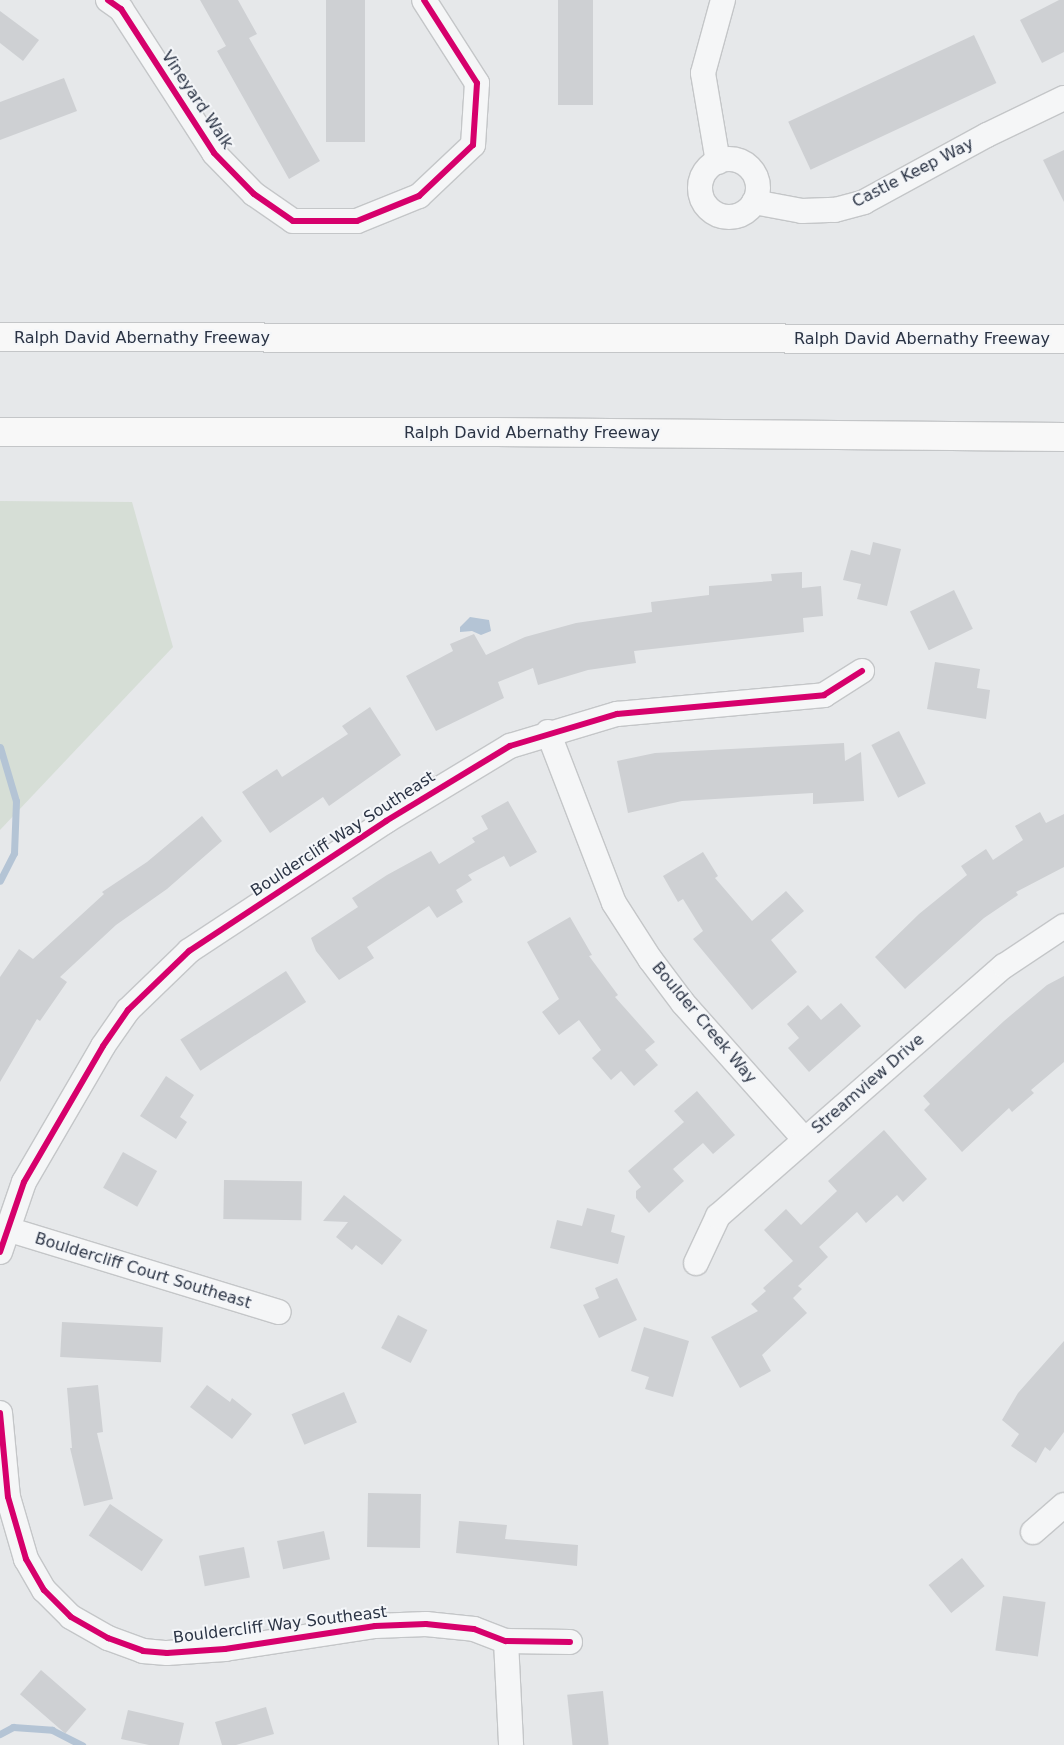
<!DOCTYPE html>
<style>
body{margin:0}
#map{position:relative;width:1064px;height:1745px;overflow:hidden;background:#e6e8ea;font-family:"DejaVu Sans",sans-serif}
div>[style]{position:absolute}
.green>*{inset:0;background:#d6ded6}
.water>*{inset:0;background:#b4c4d5}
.stream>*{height:7px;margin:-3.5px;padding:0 3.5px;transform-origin:3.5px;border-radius:3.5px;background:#b4c4d5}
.building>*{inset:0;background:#ced0d3;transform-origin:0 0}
.roads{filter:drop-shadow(1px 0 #c4c6c8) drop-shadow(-1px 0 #c4c6c8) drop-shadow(0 1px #c4c6c8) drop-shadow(0 -1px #c4c6c8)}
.minor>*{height:24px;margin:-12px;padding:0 12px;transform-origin:12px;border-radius:12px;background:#f5f6f7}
.minor>.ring{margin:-12px;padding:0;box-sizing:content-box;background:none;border:24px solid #f5f6f7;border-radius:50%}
.motorway>*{height:28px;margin:-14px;padding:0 14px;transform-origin:14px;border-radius:14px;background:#f8f8f8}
.cycleway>*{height:6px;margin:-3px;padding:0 3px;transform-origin:3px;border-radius:3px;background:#d6006c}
span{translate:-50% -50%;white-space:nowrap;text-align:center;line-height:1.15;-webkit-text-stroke:4px #f4f6f9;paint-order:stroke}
.street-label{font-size:16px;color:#2b3445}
</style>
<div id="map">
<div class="green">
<i style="clip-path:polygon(0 501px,132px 502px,173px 647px,0 830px)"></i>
</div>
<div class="water">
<i style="clip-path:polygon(470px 617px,489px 620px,491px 631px,481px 635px,472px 631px,460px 632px,460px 627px)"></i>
</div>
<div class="stream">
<i style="left:0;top:747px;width:56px;rotate:73.5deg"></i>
<i style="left:16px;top:801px;width:52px;rotate:92.2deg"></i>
<i style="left:14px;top:853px;width:31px;rotate:117deg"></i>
<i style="left:0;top:1734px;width:15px;rotate:-28deg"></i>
<i style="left:13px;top:1727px;width:39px;rotate:4deg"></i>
<i style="left:52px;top:1730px;width:34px;rotate:27deg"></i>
</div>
<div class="building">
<i style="clip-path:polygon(200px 0,238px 0,257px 34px,249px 38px,320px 161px,289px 179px,217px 51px,226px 46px)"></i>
<i style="left:326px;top:0;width:39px;height:142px"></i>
<i style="left:558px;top:0;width:35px;height:105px"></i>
<i style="clip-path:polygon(1059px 0,1064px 0,1064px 52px,1042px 63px,1020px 20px)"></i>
<i style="clip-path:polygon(0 11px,39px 40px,23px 61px,0 43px)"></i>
<i style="left:974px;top:35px;width:53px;height:205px;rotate:65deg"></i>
<i style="clip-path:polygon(64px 78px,77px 111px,0 140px,0 102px)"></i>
<i style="clip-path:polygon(1064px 150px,1064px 202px,1043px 160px)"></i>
<i style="clip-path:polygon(873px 542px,901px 549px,887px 606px,857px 599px,861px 584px,843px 580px,851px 550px,870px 555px)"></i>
<i style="clip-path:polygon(802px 572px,802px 588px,821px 586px,823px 616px,803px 618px,804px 632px,634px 651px,636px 663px,588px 670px,538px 685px,533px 668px,498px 682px,504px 698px,436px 731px,406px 676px,453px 651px,450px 644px,474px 634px,486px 655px,525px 637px,576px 623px,652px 612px,651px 602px,709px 595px,709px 586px,772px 581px,771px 574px)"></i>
<i style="left:954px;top:590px;width:43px;height:49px;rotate:64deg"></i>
<i style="clip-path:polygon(935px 662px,980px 669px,977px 688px,990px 690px,986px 719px,927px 709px)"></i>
<i style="clip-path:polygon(370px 707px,401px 755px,329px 806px,323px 797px,270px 833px,242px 792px,277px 769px,282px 777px,348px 734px,342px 726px)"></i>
<i style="left:899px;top:731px;width:59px;height:31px;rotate:63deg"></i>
<i style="clip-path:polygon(844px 743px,845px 761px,861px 752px,864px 801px,813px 804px,813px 793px,682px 801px,628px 813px,617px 761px,655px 753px)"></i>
<i style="clip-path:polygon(508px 801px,537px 852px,510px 867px,504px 856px,468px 875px,472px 880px,456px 890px,463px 902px,437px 918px,429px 906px,367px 947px,374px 958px,339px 980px,316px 951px,311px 938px,358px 907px,352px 898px,387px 875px,431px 851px,439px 864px,475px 842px,472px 838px,488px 829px,481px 816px)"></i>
<i style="clip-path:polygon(1040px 812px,1046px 823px,1064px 814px,1064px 867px,1016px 892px,1018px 895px,984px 918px,905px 989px,875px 957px,919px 914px,967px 875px,961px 866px,986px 849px,993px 860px,1023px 840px,1015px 826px)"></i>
<i style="clip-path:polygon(202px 816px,222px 841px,167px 889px,116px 925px,60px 977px,67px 982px,40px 1021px,37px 1019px,0 1082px,0 977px,19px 949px,33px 959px,104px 894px,102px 892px,147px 862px)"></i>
<i style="clip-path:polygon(703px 852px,718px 876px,715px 878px,752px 921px,786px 891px,804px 911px,771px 940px,797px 972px,752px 1010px,693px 939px,703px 931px,683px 899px,678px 902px,663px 876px)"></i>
<i style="clip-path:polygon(570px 917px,592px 955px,589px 956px,618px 995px,615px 997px,655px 1042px,645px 1050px,658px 1065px,634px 1086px,621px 1071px,611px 1080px,592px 1058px,601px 1050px,579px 1020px,559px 1035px,542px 1012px,559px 999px,527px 942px)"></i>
<i style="left:286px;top:971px;width:37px;height:126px;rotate:57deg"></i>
<i style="clip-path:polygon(1064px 976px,1064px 1062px,1031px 1090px,1034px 1093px,1012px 1112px,1009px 1108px,962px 1152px,924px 1110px,930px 1104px,923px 1096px,1004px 1021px,1047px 985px)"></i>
<i style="clip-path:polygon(841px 1003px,861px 1026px,809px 1072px,788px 1048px,799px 1038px,787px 1024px,808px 1005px,821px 1020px)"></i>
<i style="clip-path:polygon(166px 1076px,194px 1095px,180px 1117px,187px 1122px,176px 1139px,140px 1116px)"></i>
<i style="clip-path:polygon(697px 1091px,735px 1135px,713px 1154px,703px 1143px,673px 1169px,684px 1181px,649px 1213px,636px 1198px,636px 1191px,641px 1187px,628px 1171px,684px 1122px,674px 1111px)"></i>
<i style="clip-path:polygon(884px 1130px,927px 1179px,903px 1202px,897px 1195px,866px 1223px,857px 1212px,819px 1247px,828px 1257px,798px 1286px,802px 1289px,793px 1298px,807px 1313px,762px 1355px,771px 1371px,740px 1388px,711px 1337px,758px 1311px,751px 1304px,766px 1291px,763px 1288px,793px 1261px,764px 1230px,786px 1209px,801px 1225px,837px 1191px,828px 1181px)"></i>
<i style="left:123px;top:1152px;width:39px;height:41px;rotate:29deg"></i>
<i style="left:224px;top:1180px;width:78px;height:39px;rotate:1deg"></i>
<i style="clip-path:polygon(344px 1195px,402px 1240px,382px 1265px,356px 1245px,352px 1250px,336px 1237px,348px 1222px,323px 1221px)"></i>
<i style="clip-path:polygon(587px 1208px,615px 1215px,611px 1232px,625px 1236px,618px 1264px,550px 1248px,557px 1220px,582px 1226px)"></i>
<i style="clip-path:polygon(617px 1278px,637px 1320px,599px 1338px,583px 1305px,599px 1298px,595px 1288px)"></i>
<i style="left:398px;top:1315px;width:33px;height:37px;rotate:27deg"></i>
<i style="left:62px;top:1322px;width:101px;height:35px;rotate:3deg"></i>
<i style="clip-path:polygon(644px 1327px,689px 1341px,673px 1397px,645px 1389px,649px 1377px,631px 1371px)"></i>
<i style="clip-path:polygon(1064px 1341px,1064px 1432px,1050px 1451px,1045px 1447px,1036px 1463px,1011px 1446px,1019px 1434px,1002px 1420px,1018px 1393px)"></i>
<i style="clip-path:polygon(98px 1385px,103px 1432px,97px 1433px,113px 1499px,84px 1506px,70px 1448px,72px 1448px,67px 1388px)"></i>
<i style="clip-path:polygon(207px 1385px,230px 1402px,232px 1398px,252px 1414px,232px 1439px,190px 1407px)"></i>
<i style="left:344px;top:1392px;width:33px;height:57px;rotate:67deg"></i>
<i style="left:368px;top:1493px;width:53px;height:54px;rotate:1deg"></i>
<i style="left:110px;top:1504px;width:64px;height:38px;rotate:34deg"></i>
<i style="clip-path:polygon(459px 1521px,507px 1525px,505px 1539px,578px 1545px,577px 1566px,456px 1553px)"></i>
<i style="left:324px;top:1531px;width:29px;height:48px;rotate:78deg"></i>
<i style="left:244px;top:1547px;width:31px;height:46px;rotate:79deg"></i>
<i style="left:962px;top:1558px;width:36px;height:43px;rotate:51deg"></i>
<i style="left:1003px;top:1596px;width:43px;height:55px;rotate:8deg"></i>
<i style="left:41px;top:1670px;width:60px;height:32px;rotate:41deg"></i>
<i style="left:603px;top:1691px;width:54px;height:36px;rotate:84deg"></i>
<i style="clip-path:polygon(266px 1707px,274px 1734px,236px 1745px,222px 1745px,215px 1722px)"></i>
<i style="clip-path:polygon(128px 1710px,184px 1723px,179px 1745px,149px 1745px,121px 1739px)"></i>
</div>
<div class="roads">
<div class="minor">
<i style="left:108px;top:0;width:16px;rotate:35deg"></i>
<i style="left:121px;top:9px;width:171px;rotate:57.1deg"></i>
<i style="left:214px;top:153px;width:57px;rotate:45.7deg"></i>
<i style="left:254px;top:194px;width:47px;rotate:34.7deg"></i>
<i style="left:293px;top:221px;width:64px"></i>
<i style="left:357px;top:221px;width:67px;rotate:-22deg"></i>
<i style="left:419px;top:196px;width:74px;rotate:-43.4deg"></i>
<i style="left:473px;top:145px;width:62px;rotate:-86.3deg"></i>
<i style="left:477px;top:83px;width:98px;rotate:-122.6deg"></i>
<i class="ring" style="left:700px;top:159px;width:34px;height:34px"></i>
<i style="left:718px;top:162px;width:90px;rotate:-99.6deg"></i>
<i style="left:703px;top:73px;width:76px;rotate:-74.7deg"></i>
<i style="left:754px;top:202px;width:49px;rotate:10.6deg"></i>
<i style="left:802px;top:211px;width:33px;rotate:-2deg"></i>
<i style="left:835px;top:210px;width:30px;rotate:-15deg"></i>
<i style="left:864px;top:202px;width:140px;rotate:-28.6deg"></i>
<i style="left:987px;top:135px;width:85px;rotate:-25.7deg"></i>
<i style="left:548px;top:732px;width:183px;rotate:68.9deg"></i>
<i style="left:614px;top:903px;width:67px;rotate:57.3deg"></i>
<i style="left:650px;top:959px;width:55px;rotate:53.1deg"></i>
<i style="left:683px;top:1003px;width:182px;rotate:48.3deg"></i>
<i style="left:7px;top:1229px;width:284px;rotate:17deg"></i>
<i style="left:0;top:1252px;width:74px;rotate:-71.1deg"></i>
<i style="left:24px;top:1182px;width:157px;rotate:-59.8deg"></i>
<i style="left:103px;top:1046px;width:44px;rotate:-55.2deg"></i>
<i style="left:128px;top:1010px;width:85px;rotate:-44deg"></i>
<i style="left:189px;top:951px;width:236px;rotate:-33.4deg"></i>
<i style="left:386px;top:821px;width:145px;rotate:-31.2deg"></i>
<i style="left:510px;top:746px;width:112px;rotate:-16.7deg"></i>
<i style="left:617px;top:714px;width:208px;rotate:-5.2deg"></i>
<i style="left:824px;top:695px;width:45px;rotate:-32.3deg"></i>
<i style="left:696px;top:1263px;width:52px;rotate:-64.9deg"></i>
<i style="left:718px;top:1216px;width:380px;rotate:-41.2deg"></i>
<i style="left:1004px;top:966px;width:72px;rotate:-33.7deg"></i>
<i style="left:0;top:1413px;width:84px;rotate:84.6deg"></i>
<i style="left:8px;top:1497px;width:65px;rotate:73.8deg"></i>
<i style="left:26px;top:1559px;width:36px;rotate:60deg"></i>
<i style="left:44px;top:1590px;width:38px;rotate:45deg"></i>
<i style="left:71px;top:1617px;width:43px;rotate:29.6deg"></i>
<i style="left:108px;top:1638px;width:37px;rotate:20deg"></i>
<i style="left:143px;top:1651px;width:24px;rotate:5deg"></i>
<i style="left:167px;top:1653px;width:58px;rotate:-3.9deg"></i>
<i style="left:225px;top:1649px;width:152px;rotate:-8.7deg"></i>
<i style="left:375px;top:1626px;width:51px;rotate:-2.2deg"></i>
<i style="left:426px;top:1624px;width:48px;rotate:5.9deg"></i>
<i style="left:474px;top:1629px;width:34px;rotate:21deg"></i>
<i style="left:506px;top:1641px;width:64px;rotate:0.9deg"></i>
<i style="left:1033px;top:1532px;width:41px;rotate:-41.1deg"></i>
<i style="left:506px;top:1641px;width:104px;rotate:87.2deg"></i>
</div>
<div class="motorway">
<i style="left:0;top:337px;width:1064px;rotate:0.11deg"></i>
<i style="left:0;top:432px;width:494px"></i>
<i style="left:494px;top:432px;width:570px;rotate:0.5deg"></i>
</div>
</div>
<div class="cycleway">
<i style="left:108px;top:0;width:16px;rotate:35deg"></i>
<i style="left:121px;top:9px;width:171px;rotate:57.1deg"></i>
<i style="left:214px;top:153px;width:57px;rotate:45.7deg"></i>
<i style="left:254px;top:194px;width:47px;rotate:34.7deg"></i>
<i style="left:293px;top:221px;width:64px"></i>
<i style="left:357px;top:221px;width:67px;rotate:-22deg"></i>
<i style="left:419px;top:196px;width:74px;rotate:-43.4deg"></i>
<i style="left:473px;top:145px;width:62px;rotate:-86.3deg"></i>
<i style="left:477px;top:83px;width:98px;rotate:-122.6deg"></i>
<i style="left:0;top:1252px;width:74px;rotate:-71.1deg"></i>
<i style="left:24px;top:1182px;width:157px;rotate:-59.8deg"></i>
<i style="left:103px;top:1046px;width:44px;rotate:-55.2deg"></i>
<i style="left:128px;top:1010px;width:85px;rotate:-44deg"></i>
<i style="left:189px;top:951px;width:236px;rotate:-33.4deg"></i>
<i style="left:386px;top:821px;width:145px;rotate:-31.2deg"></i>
<i style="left:510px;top:746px;width:112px;rotate:-16.7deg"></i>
<i style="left:617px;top:714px;width:208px;rotate:-5.2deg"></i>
<i style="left:824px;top:695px;width:45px;rotate:-32.3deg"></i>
<i style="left:0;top:1413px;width:84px;rotate:84.6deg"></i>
<i style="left:8px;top:1497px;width:65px;rotate:73.8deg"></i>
<i style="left:26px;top:1559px;width:36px;rotate:60deg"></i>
<i style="left:44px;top:1590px;width:38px;rotate:45deg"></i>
<i style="left:71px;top:1617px;width:43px;rotate:29.6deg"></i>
<i style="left:108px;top:1638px;width:37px;rotate:20deg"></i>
<i style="left:143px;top:1651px;width:24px;rotate:5deg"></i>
<i style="left:167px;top:1653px;width:58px;rotate:-3.9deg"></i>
<i style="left:225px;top:1649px;width:152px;rotate:-8.7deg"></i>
<i style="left:375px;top:1626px;width:51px;rotate:-2.2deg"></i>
<i style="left:426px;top:1624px;width:48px;rotate:5.9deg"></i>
<i style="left:474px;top:1629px;width:34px;rotate:21deg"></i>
<i style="left:506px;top:1641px;width:64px;rotate:0.9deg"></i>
</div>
<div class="street-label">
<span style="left:197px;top:100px;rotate:56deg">Vineyard Walk</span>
<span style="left:913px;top:173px;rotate:-27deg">Castle Keep Way</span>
<span style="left:142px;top:338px">Ralph David Abernathy Freeway</span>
<span style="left:922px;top:339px">Ralph David Abernathy Freeway</span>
<span style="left:532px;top:433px">Ralph David Abernathy Freeway</span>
<span style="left:343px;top:834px;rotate:-33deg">Bouldercliff Way Southeast</span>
<span style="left:704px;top:1023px;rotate:50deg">Boulder Creek Way</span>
<span style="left:868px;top:1084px;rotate:-41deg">Streamview Drive</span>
<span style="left:143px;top:1271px;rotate:17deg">Bouldercliff Court Southeast</span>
<span style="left:280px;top:1625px;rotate:-7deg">Bouldercliff Way Southeast</span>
</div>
</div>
